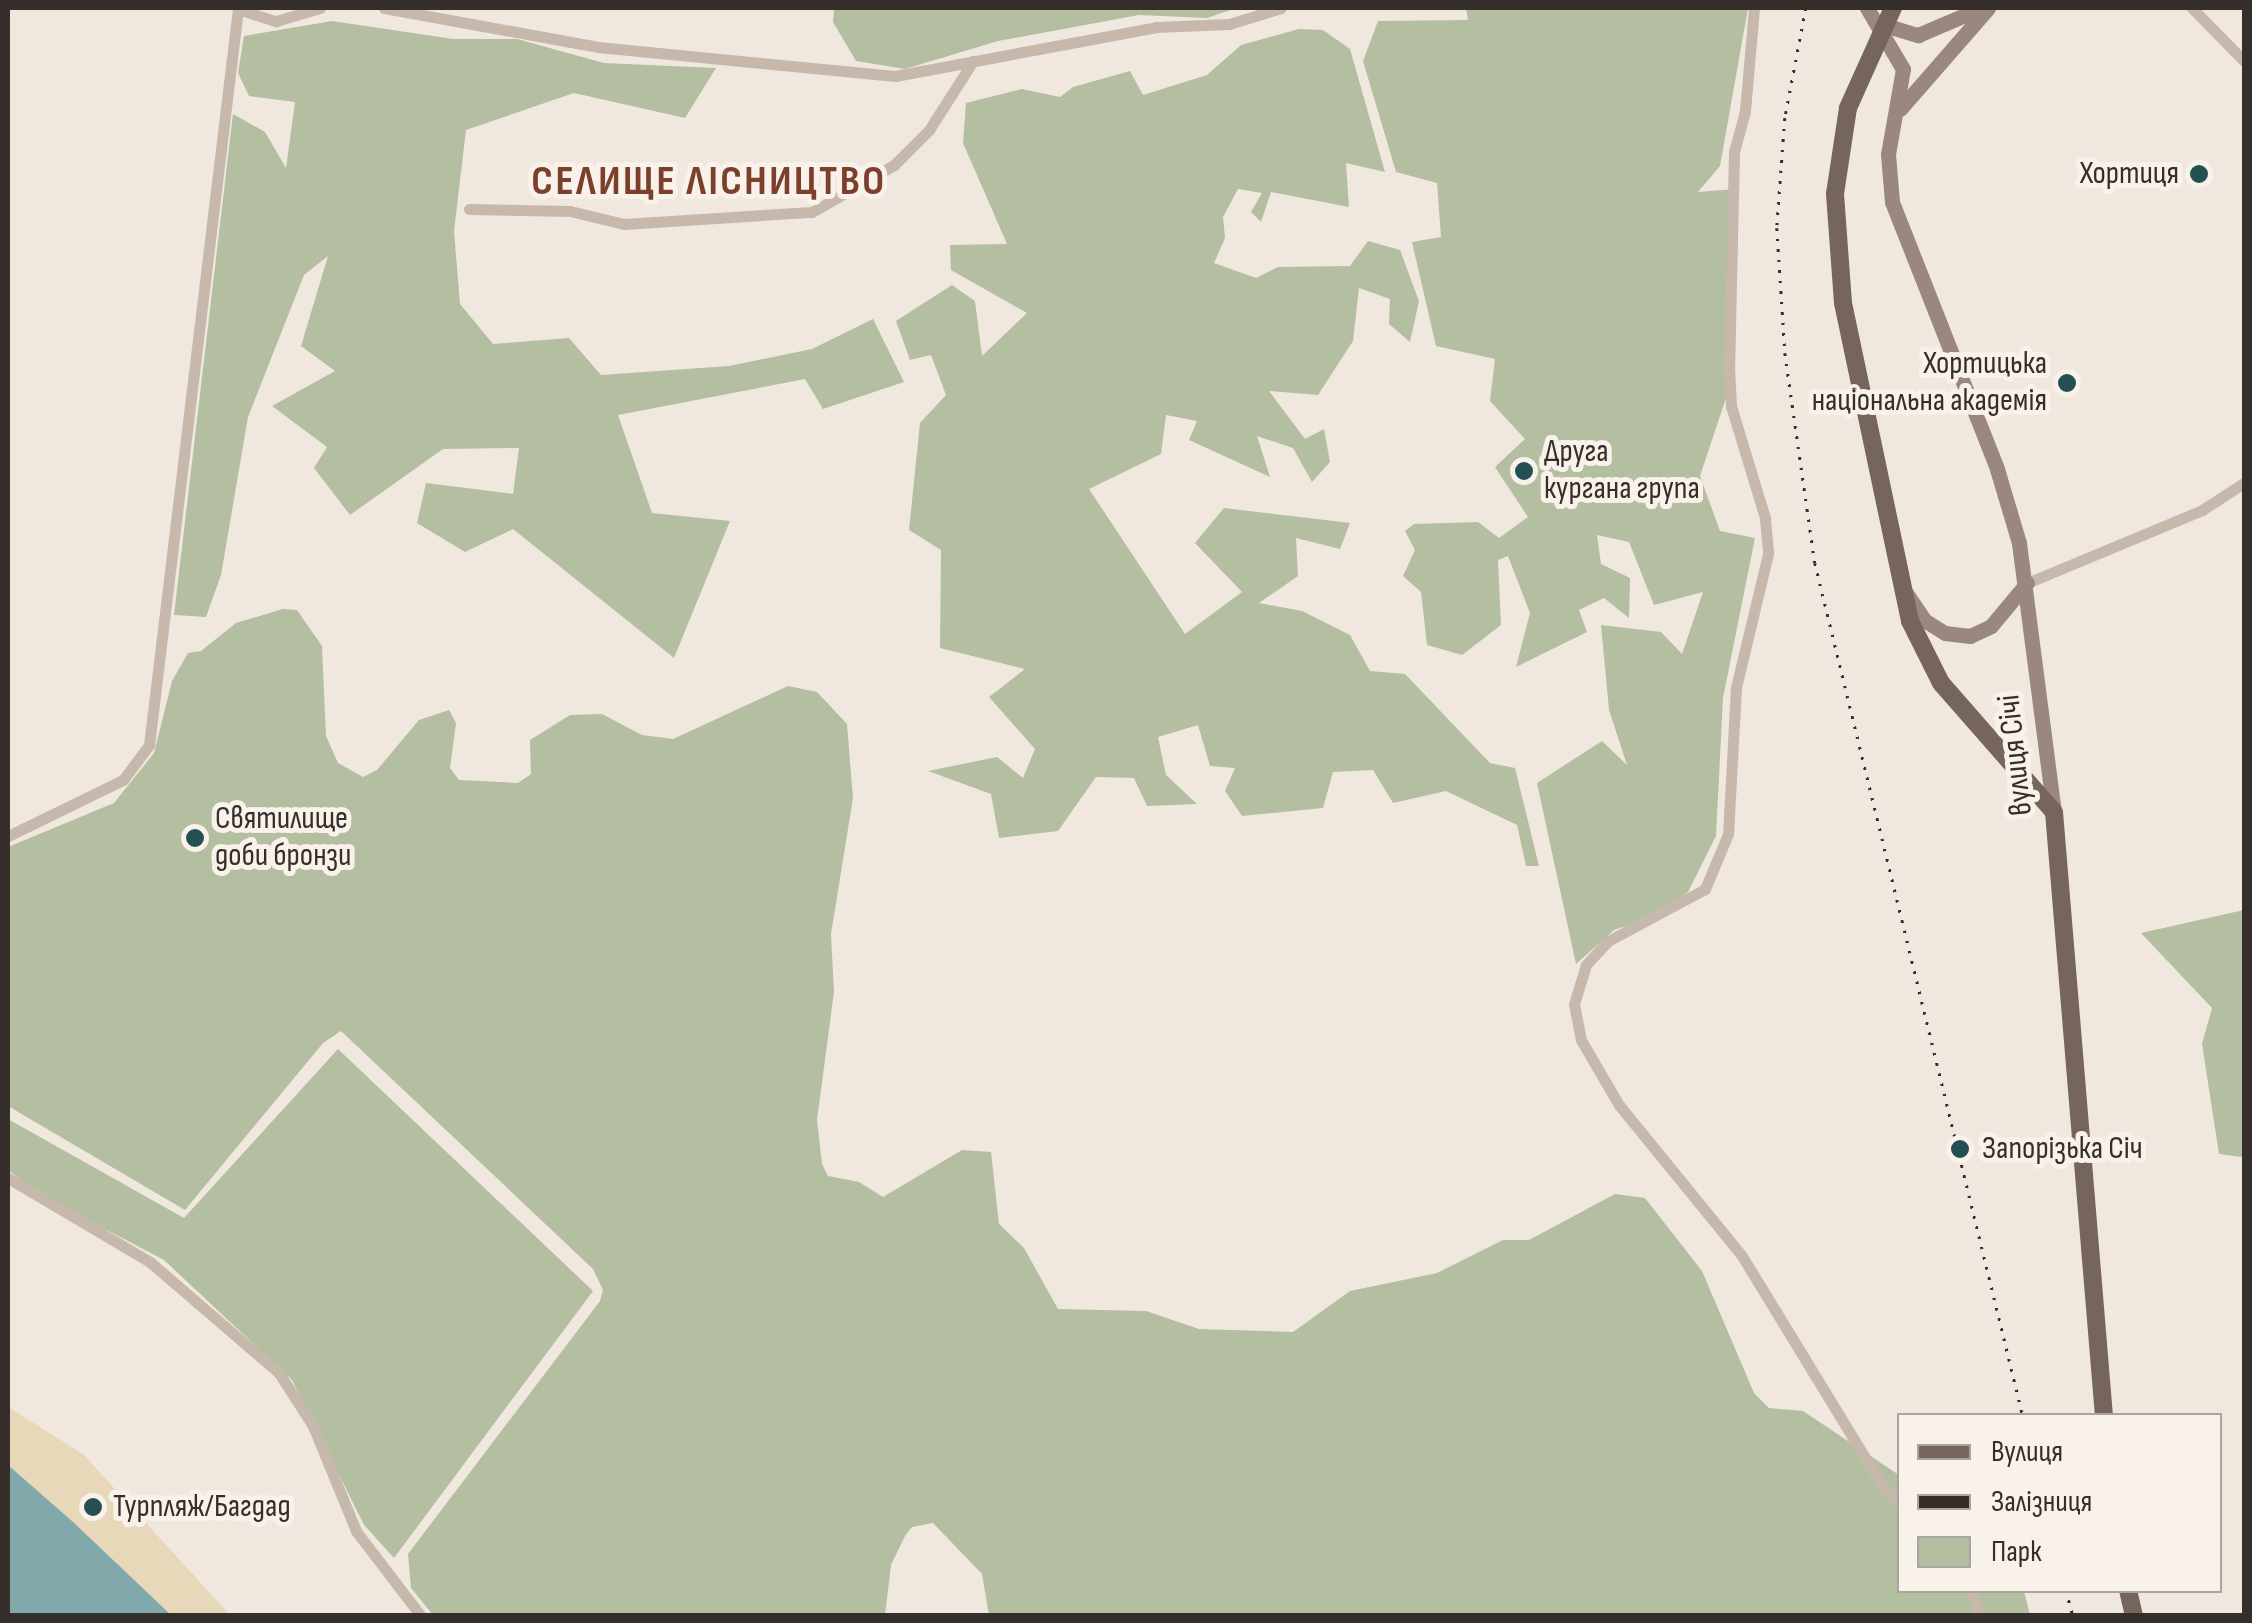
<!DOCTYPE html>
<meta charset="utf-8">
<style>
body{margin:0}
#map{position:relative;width:2252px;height:1623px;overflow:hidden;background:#f0e8df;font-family:"Sofia Sans Condensed",sans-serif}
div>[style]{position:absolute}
.green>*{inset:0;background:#b4bea0}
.sand>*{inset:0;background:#e8d8ba}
.water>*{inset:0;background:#81a8aa}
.street>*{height:11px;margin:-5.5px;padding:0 5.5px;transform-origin:5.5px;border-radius:5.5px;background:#c7b8ac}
.secondary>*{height:15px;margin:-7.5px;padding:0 7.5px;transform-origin:7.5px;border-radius:7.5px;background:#9a887e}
.primary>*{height:18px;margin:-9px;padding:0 9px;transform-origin:9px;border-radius:9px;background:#76655d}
.rail>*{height:2.5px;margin-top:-1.25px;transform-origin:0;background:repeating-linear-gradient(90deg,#362e2a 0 2.5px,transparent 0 10.5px)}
.primary-bridge>*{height:18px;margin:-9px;padding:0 9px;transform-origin:9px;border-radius:9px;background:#76655d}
.dots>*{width:28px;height:28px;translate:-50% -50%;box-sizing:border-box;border:5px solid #f8f2eb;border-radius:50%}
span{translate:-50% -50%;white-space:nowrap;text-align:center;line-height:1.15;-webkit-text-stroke:10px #f8f2eb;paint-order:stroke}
.poi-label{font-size:32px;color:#362e2a}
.right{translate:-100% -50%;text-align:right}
.left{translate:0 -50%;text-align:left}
.street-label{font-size:32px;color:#362e2a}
.district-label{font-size:42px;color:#7c3f2c;font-weight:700;letter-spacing:2.5px}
.frame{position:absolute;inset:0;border:10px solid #362e2a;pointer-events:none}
.legend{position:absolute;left:1897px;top:1413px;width:325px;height:180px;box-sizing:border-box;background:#f8f2eb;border:2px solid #aaa49e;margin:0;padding:12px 18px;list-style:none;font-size:30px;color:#362e2a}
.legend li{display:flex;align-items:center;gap:20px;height:50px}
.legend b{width:50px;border:2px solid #aaa49e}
</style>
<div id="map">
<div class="green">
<i style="clip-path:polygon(834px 8px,1236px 8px,1207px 18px,1139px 15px,998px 41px,905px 69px,856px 61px,833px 22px)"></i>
<i style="clip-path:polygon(1466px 8px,1748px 8px,1720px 166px,1698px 192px,1736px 189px,1730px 386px,1700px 476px,1720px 531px,1755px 538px,1723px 698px,1716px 836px,1688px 892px,1649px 918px,1614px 930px,1576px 964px,1537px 783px,1602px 741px,1627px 765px,1609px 710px,1601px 625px,1661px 632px,1682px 654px,1703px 592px,1654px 605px,1629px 542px,1597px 535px,1601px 564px,1630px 578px,1629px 618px,1604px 598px,1579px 610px,1587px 632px,1516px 667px,1530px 613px,1508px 556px,1498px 560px,1501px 625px,1462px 655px,1427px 645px,1421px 592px,1403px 576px,1415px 550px,1405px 531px,1414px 524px,1478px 522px,1499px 538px,1528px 517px,1495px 467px,1525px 439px,1490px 401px,1495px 359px,1436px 346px,1412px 242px,1441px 237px,1437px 183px,1396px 172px,1363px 61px,1378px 21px,1468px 20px)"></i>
<i style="clip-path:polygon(332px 21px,453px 39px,517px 39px,604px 63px,716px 68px,685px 118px,574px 93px,466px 130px,454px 231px,460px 304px,493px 344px,569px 338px,601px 375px,729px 366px,812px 349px,873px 319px,904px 382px,823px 409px,805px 379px,618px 415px,652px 513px,730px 521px,674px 658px,513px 529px,465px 552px,417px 523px,426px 483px,513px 494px,519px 448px,443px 449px,350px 515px,314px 468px,327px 447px,272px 406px,335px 371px,301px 346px,328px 256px,304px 275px,248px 417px,221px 575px,206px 617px,174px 615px,233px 114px,265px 132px,286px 168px,295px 102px,249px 96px,238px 73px,244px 36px)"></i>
<i style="clip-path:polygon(1299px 29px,1323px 30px,1350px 49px,1385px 172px,1346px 163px,1349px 207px,1271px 192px,1261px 222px,1251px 212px,1262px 193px,1238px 189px,1223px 217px,1225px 238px,1214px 263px,1256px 278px,1278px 267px,1350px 266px,1368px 241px,1400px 250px,1419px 301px,1410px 342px,1389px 324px,1390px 299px,1359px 288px,1353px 341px,1318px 395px,1269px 391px,1305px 439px,1324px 429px,1330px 462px,1312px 482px,1293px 448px,1257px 436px,1270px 477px,1189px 440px,1197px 421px,1166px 415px,1161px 454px,1089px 489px,1185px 634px,1242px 592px,1195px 543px,1224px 508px,1350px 523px,1340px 549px,1296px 538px,1298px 576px,1259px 603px,1302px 611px,1350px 635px,1370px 671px,1405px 674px,1490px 763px,1515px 768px,1539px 866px,1526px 866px,1517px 825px,1446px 791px,1393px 803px,1373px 770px,1333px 772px,1323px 808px,1242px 816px,1225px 791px,1235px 768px,1210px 766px,1198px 725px,1158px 737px,1166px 775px,1197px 804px,1147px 806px,1134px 778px,1096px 777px,1058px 831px,999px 838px,991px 794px,928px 771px,997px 757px,1023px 778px,1035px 749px,989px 697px,1025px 669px,940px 648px,941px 550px,909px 530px,920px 423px,946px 395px,931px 355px,910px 360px,896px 321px,952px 285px,975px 301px,982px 356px,1027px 313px,951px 270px,950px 245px,1007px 244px,963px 143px,966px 103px,1022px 89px,1060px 97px,1073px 87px,1130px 71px,1143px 95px,1207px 75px,1241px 45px)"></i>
<i style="clip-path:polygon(283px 609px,297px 610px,322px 646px,326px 736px,338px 763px,363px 777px,377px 770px,419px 720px,449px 710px,456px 723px,450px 768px,459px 780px,518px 783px,531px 774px,530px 740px,570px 715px,602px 714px,642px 735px,673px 739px,788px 686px,817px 692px,847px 724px,853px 798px,831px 934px,834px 992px,817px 1120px,822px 1164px,828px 1176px,859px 1182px,883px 1197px,962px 1150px,991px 1152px,999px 1224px,1024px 1248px,1058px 1309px,1146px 1311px,1199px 1329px,1293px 1332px,1350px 1291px,1437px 1273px,1503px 1240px,1529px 1240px,1615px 1194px,1645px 1198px,1702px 1271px,1754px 1393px,1769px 1408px,1803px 1411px,1899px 1475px,1900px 1590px,2024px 1591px,2030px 1615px,989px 1615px,982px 1574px,933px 1523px,912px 1527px,905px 1536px,891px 1565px,885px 1615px,433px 1615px,411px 1588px,408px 1554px,600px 1301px,603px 1290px,593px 1269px,341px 1031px,323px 1043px,185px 1210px,8px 1106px,8px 847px,114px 803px,154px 753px,172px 681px,188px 653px,201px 651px,236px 623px)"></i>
<i style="clip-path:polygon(2244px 910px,2244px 1152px,2241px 1157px,2219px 1154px,2202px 1044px,2212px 1008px,2141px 933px)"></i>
<i style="clip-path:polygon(338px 1049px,593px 1291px,394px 1558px,364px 1525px,292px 1380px,164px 1260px,40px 1195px,8px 1170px,8px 1119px,184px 1218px)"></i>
</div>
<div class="sand">
<i style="clip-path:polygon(8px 1407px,83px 1454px,230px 1615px,171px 1615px,8px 1465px)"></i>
</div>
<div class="water">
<i style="clip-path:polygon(8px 1465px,73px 1522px,171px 1615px,8px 1615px)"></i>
</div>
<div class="street">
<i style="left:384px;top:8px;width:218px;rotate:10.3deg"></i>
<i style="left:598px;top:47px;width:298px;rotate:5.6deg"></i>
<i style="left:895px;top:76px;width:266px;rotate:-10.6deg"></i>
<i style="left:1156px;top:27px;width:73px;rotate:-2.4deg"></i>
<i style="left:1229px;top:24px;width:54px;rotate:-17.1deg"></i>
<i style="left:1754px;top:8px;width:103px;rotate:95deg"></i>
<i style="left:1745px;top:111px;width:42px;rotate:105deg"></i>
<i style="left:1734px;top:152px;width:214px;rotate:91.3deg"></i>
<i style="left:1729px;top:366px;width:40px;rotate:87.1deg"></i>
<i style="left:1731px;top:406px;width:117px;rotate:73.1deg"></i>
<i style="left:1765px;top:518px;width:36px;rotate:85deg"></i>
<i style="left:1768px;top:554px;width:137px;rotate:103.5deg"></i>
<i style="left:1736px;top:687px;width:147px;rotate:93.1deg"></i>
<i style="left:1728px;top:834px;width:60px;rotate:112.7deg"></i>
<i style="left:1705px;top:889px;width:110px;rotate:151.8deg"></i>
<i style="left:1608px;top:941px;width:33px;rotate:133deg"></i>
<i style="left:1586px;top:965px;width:41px;rotate:107.1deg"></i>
<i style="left:1574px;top:1004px;width:37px;rotate:79deg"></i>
<i style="left:1581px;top:1040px;width:75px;rotate:59.7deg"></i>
<i style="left:1619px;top:1105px;width:195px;rotate:50.8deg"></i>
<i style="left:1742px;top:1256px;width:273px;rotate:58.6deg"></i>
<i style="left:1884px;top:1489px;width:21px;rotate:41deg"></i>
<i style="left:2192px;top:8px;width:74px;rotate:45.5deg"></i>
<i style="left:238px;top:9px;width:40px;rotate:18deg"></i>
<i style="left:276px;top:21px;width:46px;rotate:-16.5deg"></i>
<i style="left:469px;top:209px;width:101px;rotate:1.1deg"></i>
<i style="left:570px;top:211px;width:56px;rotate:13.5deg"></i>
<i style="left:624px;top:224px;width:188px;rotate:-3.7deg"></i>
<i style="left:812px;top:212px;width:95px;rotate:-29.8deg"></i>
<i style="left:894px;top:165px;width:49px;rotate:-45deg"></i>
<i style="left:929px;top:130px;width:82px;rotate:-57.5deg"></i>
<i style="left:2027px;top:583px;width:190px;rotate:-22.6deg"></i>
<i style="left:2202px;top:510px;width:50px;rotate:-32.7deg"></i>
<i style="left:8px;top:836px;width:128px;rotate:-26deg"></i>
<i style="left:123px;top:780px;width:44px;rotate:-53.4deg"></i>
<i style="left:149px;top:745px;width:742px;rotate:-83.11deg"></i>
<i style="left:8px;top:1178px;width:165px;rotate:30.6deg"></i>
<i style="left:150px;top:1262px;width:170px;rotate:40.7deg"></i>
<i style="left:279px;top:1373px;width:63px;rotate:57.3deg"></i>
<i style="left:313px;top:1426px;width:113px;rotate:67.7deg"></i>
<i style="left:356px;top:1531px;width:107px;rotate:52.6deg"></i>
<i style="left:1971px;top:1590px;width:28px;rotate:71deg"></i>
</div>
<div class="secondary">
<i style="left:1867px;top:8px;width:71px;rotate:59.5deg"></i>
<i style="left:1903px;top:69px;width:86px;rotate:100deg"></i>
<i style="left:1888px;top:154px;width:48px;rotate:85.2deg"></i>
<i style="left:1892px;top:202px;width:287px;rotate:68.5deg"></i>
<i style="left:1997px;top:469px;width:77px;rotate:73.4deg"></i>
<i style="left:2019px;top:543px;width:271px;rotate:82.6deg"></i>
<i style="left:1881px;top:24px;width:39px;rotate:17deg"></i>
<i style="left:1918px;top:35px;width:66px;rotate:-23.1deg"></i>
<i style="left:1900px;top:109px;width:134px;rotate:-48.9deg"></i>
<i style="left:1906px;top:593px;width:32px;rotate:56deg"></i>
<i style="left:1924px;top:620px;width:25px;rotate:32deg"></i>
<i style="left:1945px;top:633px;width:25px;rotate:7deg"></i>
<i style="left:1970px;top:636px;width:23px;rotate:-25deg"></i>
<i style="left:1991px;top:626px;width:56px;rotate:-50.1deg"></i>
</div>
<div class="primary">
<i style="left:1848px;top:108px;width:87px;rotate:98.6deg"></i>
<i style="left:1835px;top:194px;width:109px;rotate:85.8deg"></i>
<i style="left:1843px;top:303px;width:325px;rotate:78.1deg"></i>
<i style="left:1910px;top:621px;width:69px;rotate:63.4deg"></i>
<i style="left:1941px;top:683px;width:171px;rotate:48.8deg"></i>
<i style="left:2054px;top:812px;width:606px;rotate:85.27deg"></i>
<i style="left:2128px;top:1590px;width:27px;rotate:77deg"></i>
</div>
<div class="rail">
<i style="left:1806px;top:8px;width:112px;rotate:100.8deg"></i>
<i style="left:1785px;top:118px;width:110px;rotate:94.2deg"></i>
<i style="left:1777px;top:228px;width:125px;rotate:86.3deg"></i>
<i style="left:1785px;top:353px;width:212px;rotate:81.9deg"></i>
<i style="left:1815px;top:563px;width:878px;rotate:76.3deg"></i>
<i style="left:2066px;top:1590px;width:27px;rotate:75deg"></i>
</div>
<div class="primary-bridge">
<i style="left:1848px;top:108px;width:110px;rotate:-65.8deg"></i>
</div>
<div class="dots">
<i style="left:2199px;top:174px;background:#245053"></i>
<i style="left:2067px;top:383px;background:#245053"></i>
<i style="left:1524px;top:471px;background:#245053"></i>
<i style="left:195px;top:838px;background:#245053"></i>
<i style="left:1960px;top:1149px;background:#245053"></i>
<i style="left:93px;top:1507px;background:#245053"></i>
</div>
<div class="poi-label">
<span class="right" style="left:2179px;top:174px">Хортиця</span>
<span class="right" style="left:2047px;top:383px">Хортицька<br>національна академія</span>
<span class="left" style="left:1544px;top:471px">Друга<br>кургана група</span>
<span class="left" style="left:215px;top:838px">Святилище<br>доби бронзи</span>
<span class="left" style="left:1982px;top:1149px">Запорізька Січ</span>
<span class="left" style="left:113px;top:1507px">Турпляж/Багдад</span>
</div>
<div class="street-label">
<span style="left:2016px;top:755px;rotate:-96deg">вулиця Січі</span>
</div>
<div class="district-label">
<span style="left:709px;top:182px">СЕЛИЩЕ ЛІСНИЦТВО</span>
</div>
<div class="frame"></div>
<ul class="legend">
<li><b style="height:12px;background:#76655d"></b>Вулиця</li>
<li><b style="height:12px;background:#362e2a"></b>Залізниця</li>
<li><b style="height:28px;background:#b4bea0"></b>Парк</li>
</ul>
</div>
